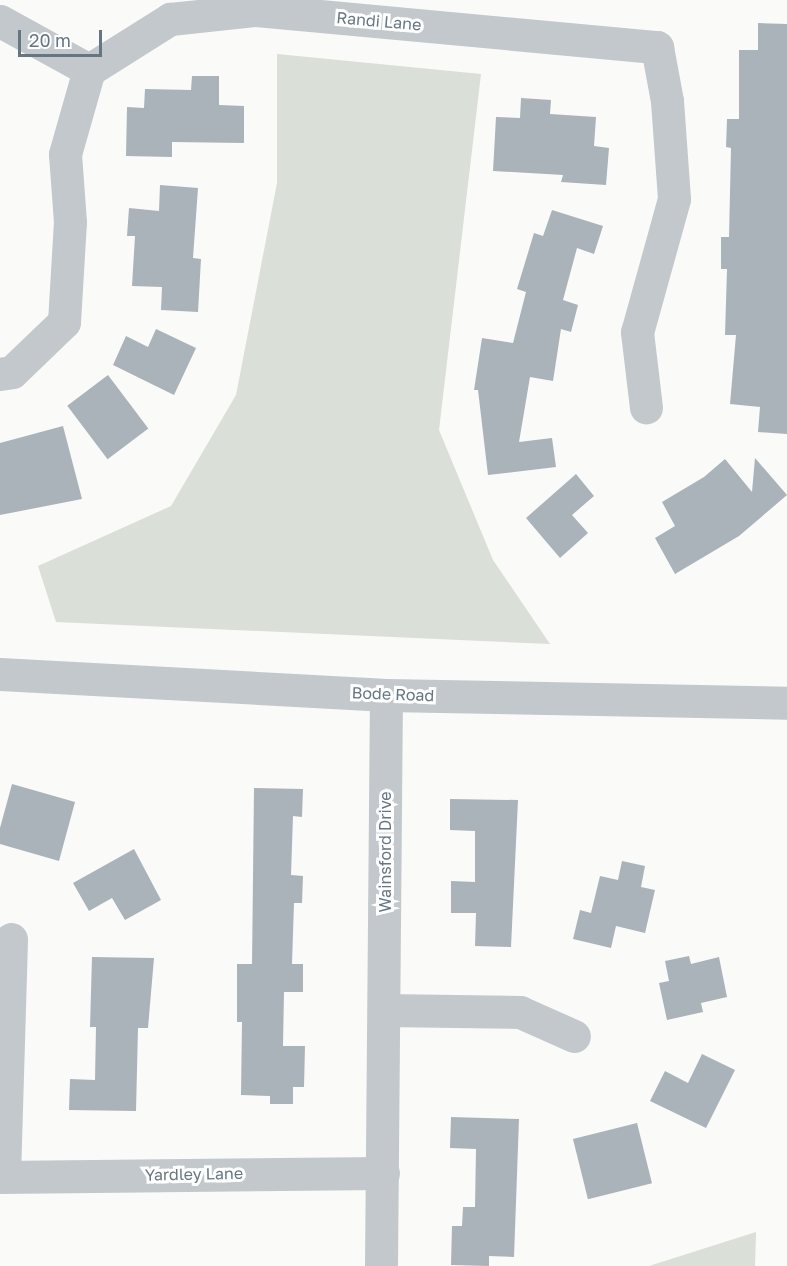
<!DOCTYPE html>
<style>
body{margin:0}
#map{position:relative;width:787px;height:1266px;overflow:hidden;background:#fafaf8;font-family:"Golos Text",sans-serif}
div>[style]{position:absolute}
.green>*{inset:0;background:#dadfd7}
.building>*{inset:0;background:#aab3b9;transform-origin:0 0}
.minor>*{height:33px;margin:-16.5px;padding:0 16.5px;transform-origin:16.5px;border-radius:16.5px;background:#c3c8cc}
span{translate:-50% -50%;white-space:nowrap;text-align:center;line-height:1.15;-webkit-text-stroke:6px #fff;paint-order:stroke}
.street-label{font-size:16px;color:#657683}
.scale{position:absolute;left:18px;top:30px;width:84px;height:27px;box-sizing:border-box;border:3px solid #657683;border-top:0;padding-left:8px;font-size:18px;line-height:21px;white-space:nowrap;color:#657683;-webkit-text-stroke:4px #fff;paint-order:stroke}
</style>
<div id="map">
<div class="green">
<i style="clip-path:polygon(277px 54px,481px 74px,439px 430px,493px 560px,550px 644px,56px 622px,38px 566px,171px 506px,236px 395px,277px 183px)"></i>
<i style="clip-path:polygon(756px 1232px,755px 1266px,649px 1266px)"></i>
</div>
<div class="building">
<i style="clip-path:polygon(758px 23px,787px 24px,787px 434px,758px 432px,760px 407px,730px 404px,736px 335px,725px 335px,727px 269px,721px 269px,721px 237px,729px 237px,731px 148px,726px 147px,727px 119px,739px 119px,739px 50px,758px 50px)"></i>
<i style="clip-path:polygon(192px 76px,219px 76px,219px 105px,244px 106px,244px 143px,172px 142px,172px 157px,126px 156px,127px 107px,144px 108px,145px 89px,191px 90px)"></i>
<i style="clip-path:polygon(521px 98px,551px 100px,550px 114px,596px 117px,594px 146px,609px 148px,606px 185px,561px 182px,563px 175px,493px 171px,496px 117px,520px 118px)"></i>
<i style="clip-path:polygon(160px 185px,198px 188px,193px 258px,201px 259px,198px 312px,161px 310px,162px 287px,132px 286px,135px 236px,127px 236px,129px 208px,159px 211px)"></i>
<i style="clip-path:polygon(552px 210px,603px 226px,594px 254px,577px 248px,563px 300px,578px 305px,571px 332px,561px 329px,553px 381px,530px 377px,519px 442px,552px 438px,556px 467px,488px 475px,478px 390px,474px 390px,482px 338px,513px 343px,526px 292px,517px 289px,534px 233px,543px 236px)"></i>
<i style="clip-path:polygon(156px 329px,196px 348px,174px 395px,113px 365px,126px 336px,148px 347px)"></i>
<i style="left:108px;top:375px;width:67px;height:51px;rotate:53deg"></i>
<i style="clip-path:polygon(63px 426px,82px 499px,0 515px,0 443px)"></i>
<i style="clip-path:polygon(755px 458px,787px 495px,739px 536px,675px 574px,655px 538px,675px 526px,662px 502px,704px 477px,725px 459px,752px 492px)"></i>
<i style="clip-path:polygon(576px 474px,594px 496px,572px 515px,588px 533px,560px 558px,526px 518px)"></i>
<i style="clip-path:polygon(12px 784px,75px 802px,59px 861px,0 844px,0 828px)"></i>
<i style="clip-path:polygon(254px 788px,303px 789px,302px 817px,293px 816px,291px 875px,303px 876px,302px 903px,294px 903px,292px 964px,303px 964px,303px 992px,284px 992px,283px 1046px,305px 1046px,304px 1087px,293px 1087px,293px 1104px,270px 1104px,270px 1096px,241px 1095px,242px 1022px,237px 1022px,237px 964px,252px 964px)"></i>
<i style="clip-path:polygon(450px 799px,518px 800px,511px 947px,475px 946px,476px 913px,451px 913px,451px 881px,475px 882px,475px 831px,450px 830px)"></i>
<i style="clip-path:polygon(134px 849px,161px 900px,125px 920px,112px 898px,89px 911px,73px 883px)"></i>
<i style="clip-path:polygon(622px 861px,645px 866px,641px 887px,655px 890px,645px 933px,616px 926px,611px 948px,573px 939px,580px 910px,591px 913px,600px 876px,618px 880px)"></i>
<i style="clip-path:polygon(689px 956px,691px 964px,719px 957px,727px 997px,701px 1003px,703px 1012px,667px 1020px,659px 983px,669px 981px,665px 961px)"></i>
<i style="clip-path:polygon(92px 957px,154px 958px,148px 1028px,138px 1028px,136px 1111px,69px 1110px,70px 1079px,95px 1080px,96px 1027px,90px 1027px)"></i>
<i style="clip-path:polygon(702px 1054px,735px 1070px,706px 1128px,650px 1101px,665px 1071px,688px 1083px)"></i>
<i style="clip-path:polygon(451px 1117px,519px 1119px,514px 1257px,489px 1256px,489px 1266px,451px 1265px,452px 1226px,462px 1226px,463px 1207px,475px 1207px,476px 1149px,450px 1148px)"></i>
<i style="left:637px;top:1123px;width:62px;height:66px;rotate:76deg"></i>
</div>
<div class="minor">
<i style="left:0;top:21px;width:102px;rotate:28.8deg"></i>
<i style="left:0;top:374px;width:12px;rotate:-9deg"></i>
<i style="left:12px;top:372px;width:72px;rotate:-43.9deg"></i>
<i style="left:64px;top:322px;width:100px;rotate:-86.6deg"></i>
<i style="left:70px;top:222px;width:68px;rotate:-94.2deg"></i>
<i style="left:65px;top:154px;width:87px;rotate:-74.1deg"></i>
<i style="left:89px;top:70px;width:96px;rotate:-32.2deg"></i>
<i style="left:170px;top:19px;width:86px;rotate:-6deg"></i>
<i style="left:256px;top:10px;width:403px;rotate:5.3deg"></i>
<i style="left:657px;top:47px;width:55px;rotate:79.5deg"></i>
<i style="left:667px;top:101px;width:98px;rotate:85.9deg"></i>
<i style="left:674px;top:199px;width:138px;rotate:105.5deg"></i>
<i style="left:637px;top:332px;width:76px;rotate:83.2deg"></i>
<i style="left:0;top:674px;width:387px;rotate:3.1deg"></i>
<i style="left:386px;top:695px;width:401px;rotate:1.1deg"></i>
<i style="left:384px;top:1010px;width:136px;rotate:0.8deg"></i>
<i style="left:520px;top:1012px;width:59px;rotate:24deg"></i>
<i style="left:4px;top:1176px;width:237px;rotate:-88.3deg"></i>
<i style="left:0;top:1177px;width:383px;rotate:-0.6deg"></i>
<i style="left:381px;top:1266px;width:571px;rotate:-89.5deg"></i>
</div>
<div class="street-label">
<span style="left:379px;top:21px;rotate:5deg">Randi Lane</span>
<span style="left:393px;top:694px;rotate:2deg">Bode Road</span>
<span style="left:385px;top:852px;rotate:-90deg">Wainsford Drive</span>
<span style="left:194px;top:1174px;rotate:-1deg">Yardley Lane</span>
</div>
<div class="scale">20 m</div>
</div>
